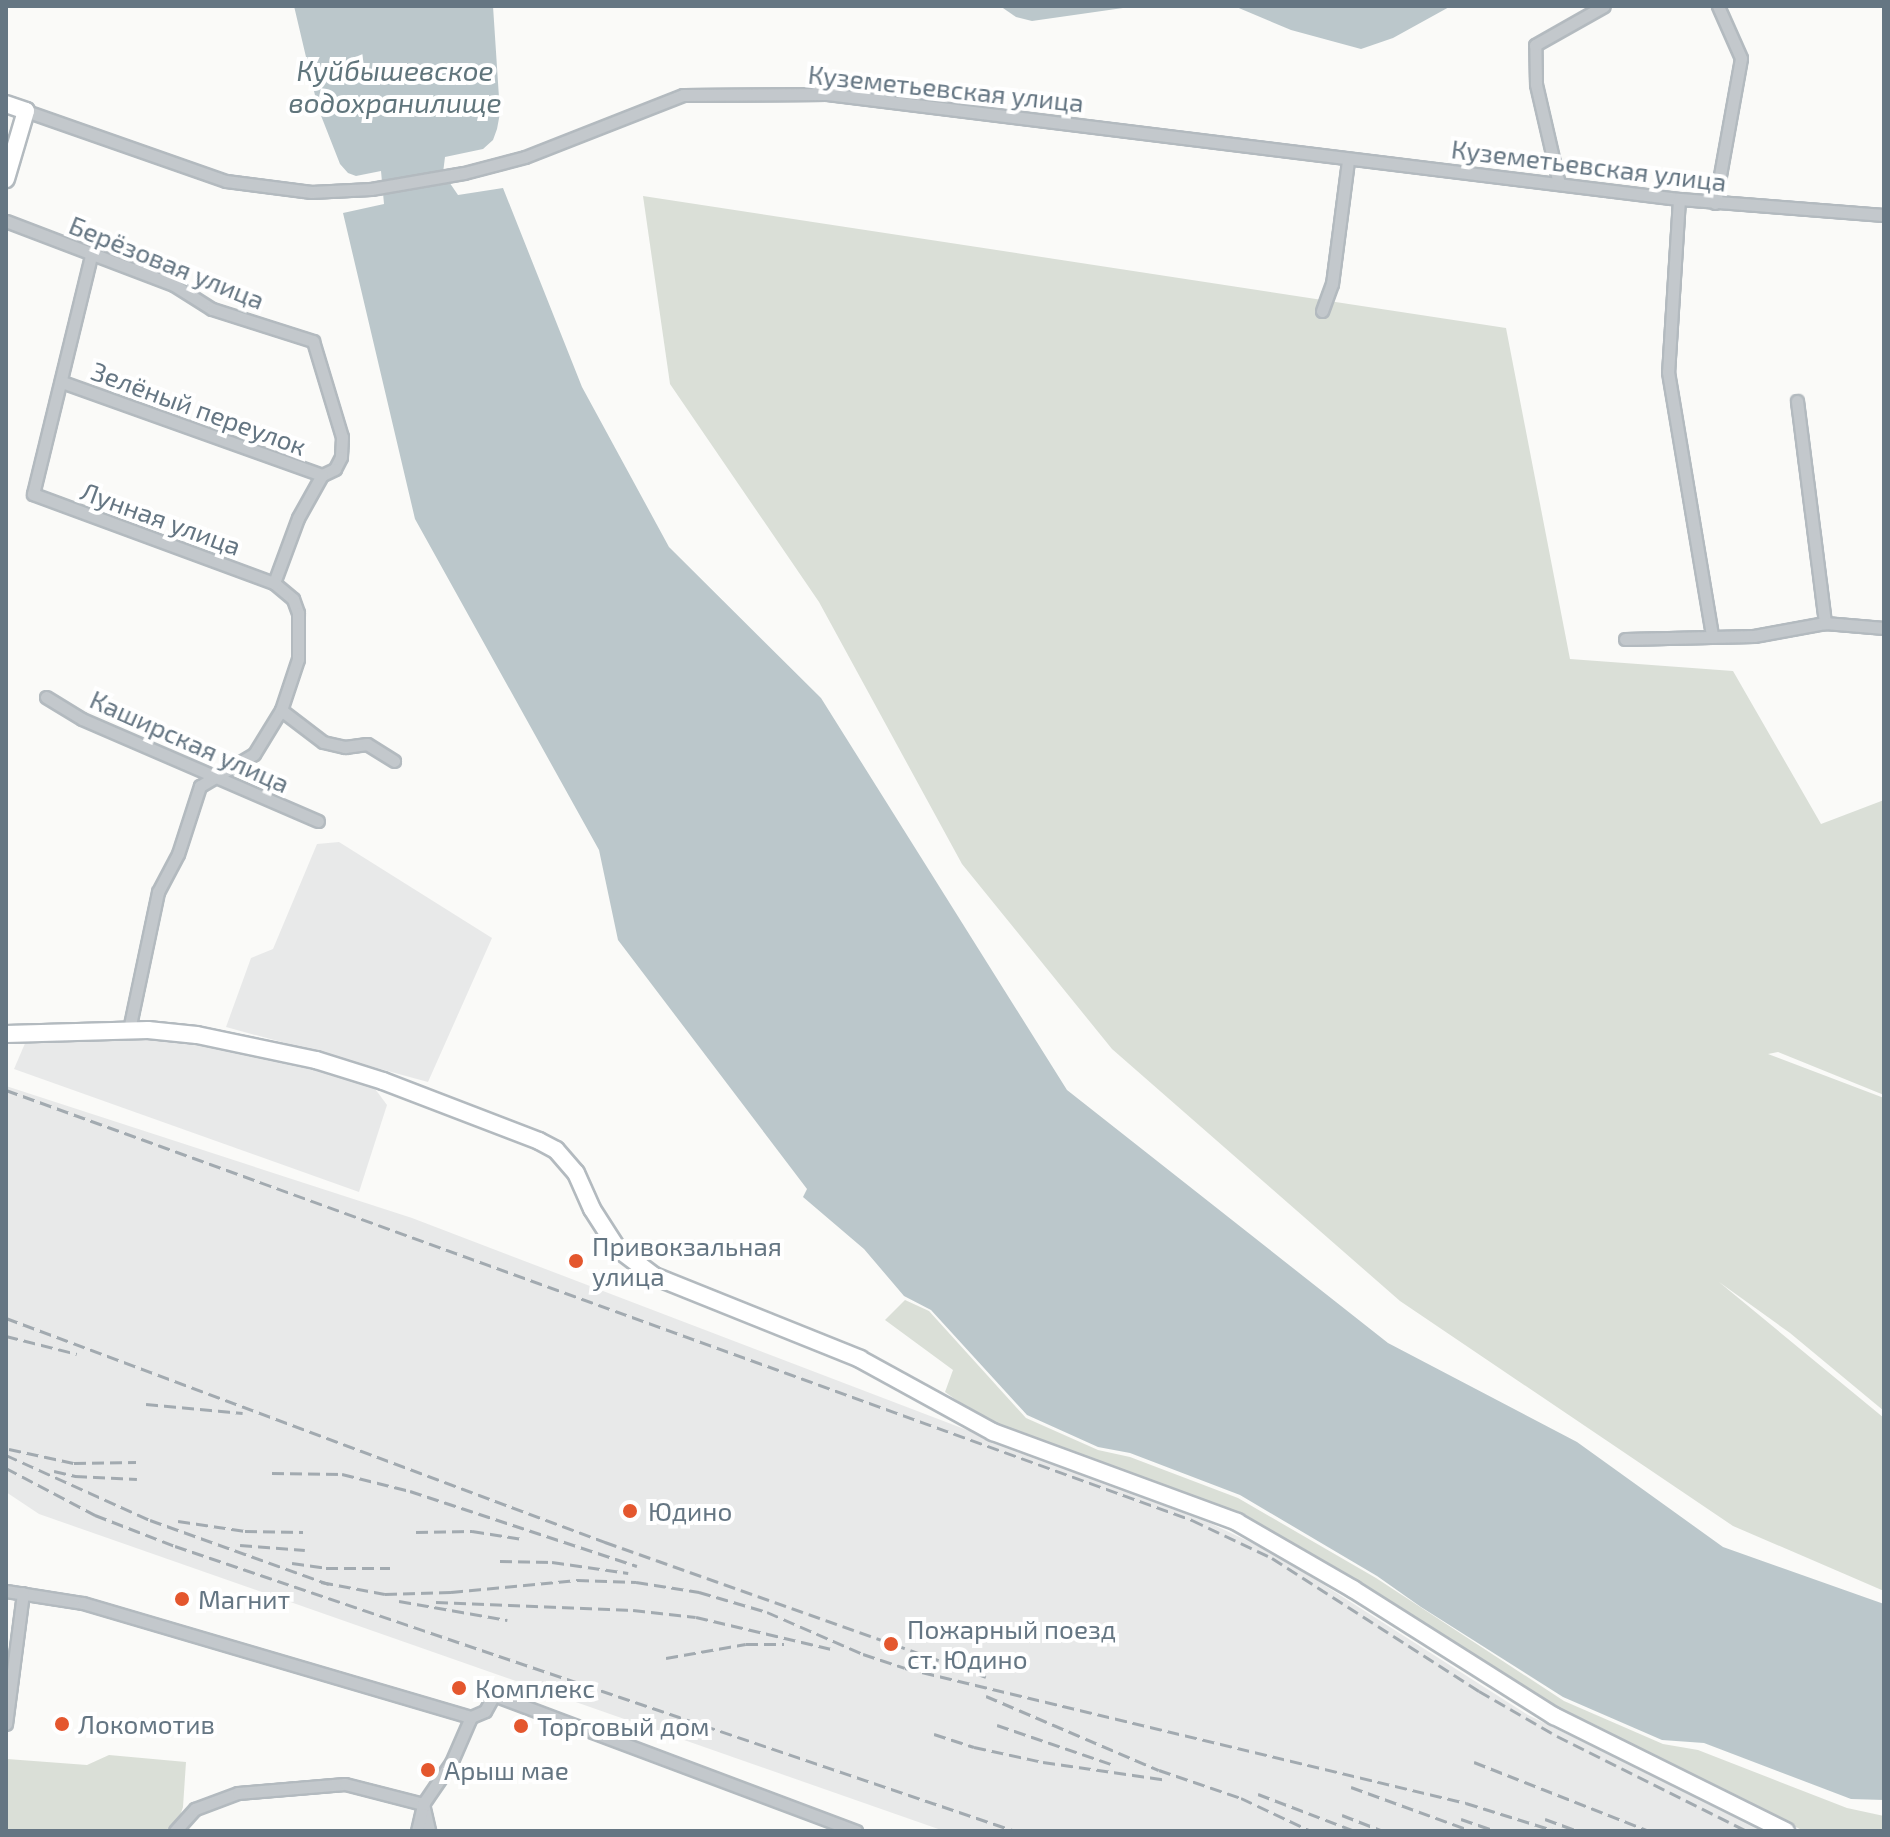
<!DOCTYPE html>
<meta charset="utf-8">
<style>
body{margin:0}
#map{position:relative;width:1890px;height:1837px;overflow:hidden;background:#fafaf8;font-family:"Exo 2",sans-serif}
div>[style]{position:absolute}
.built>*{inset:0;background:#e8e9e9}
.green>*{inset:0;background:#dadfd7}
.water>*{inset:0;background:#bbc7cb}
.roads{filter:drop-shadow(2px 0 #b3babf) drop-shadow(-2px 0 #b3babf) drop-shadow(0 2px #b3babf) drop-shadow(0 -2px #b3babf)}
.street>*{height:11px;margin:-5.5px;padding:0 5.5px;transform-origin:5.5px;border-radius:5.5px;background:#c3c8cc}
.secondary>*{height:16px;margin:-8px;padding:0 8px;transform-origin:8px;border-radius:8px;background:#fff}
.rail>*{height:3px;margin-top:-1.5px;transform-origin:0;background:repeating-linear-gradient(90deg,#a2aab0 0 12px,transparent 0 18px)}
.dots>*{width:22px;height:22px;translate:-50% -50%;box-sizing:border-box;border:4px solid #fff;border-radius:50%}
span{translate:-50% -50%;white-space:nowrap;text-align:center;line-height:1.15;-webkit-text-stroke:8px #fff;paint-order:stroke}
.street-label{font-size:26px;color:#657683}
.poi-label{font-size:26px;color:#657683}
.left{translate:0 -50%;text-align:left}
.water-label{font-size:28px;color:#60757c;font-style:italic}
.frame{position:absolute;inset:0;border:8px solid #657683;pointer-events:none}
</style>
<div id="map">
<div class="built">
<i style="clip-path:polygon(339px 842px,492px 938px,428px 1082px,226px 1027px,251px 958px,273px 949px,317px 844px)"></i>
<i style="clip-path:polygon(159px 1037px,370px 1082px,387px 1105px,359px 1192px,14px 1069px,26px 1041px)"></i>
<i style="clip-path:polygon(6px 1086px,412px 1218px,1210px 1523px,1277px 1555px,1528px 1715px,1766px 1831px,944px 1831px,39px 1514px,6px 1492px)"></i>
</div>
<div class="green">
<i style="clip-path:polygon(643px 196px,1506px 328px,1570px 659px,1733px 671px,1821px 824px,1884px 800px,1884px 1095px,1778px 1052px,1768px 1054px,1884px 1098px,1884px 1411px,1790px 1333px,1719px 1282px,1884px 1418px,1884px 1591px,1733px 1526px,1400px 1301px,1112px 1049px,962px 864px,819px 602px,670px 384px)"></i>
<i style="clip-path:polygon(905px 1300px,929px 1311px,1026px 1418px,1098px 1450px,1130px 1457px,1238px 1498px,1376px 1578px,1564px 1701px,1663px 1744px,1698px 1750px,1847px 1808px,1884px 1816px,1884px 1831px,1804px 1831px,1558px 1710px,1289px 1541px,1240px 1516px,1185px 1492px,986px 1421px,945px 1392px,953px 1370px,885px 1320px)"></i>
<i style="clip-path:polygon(109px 1755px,186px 1762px,183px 1807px,175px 1831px,6px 1831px,7px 1759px,87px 1765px)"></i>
</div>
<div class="water">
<i style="clip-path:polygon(294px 6px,493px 6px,500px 113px,497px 129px,493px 140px,483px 149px,445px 157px,443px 173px,458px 195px,503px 188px,582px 387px,669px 547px,821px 698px,1067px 1090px,1388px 1343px,1577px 1442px,1723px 1547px,1884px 1604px,1884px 1800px,1851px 1799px,1704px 1743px,1662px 1740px,1563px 1697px,1421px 1607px,1377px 1576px,1240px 1495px,1130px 1453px,1098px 1447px,1027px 1415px,931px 1310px,904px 1296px,864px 1249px,803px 1197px,807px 1189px,618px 940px,599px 850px,415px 519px,343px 213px,384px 204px,381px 171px,356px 176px,348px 173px,340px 164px,318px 108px)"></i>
<i style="clip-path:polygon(1000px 6px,1137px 6px,1032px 21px,1016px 17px)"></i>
<i style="clip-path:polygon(1234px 6px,1451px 6px,1393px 38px,1361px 49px,1291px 30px)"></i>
</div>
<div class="roads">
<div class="street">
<i style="left:26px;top:111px;width:212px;rotate:19.3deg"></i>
<i style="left:226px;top:181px;width:86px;rotate:7.4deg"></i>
<i style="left:311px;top:192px;width:60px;rotate:-2.9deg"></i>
<i style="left:371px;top:189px;width:94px;rotate:-9.8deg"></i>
<i style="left:464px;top:173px;width:63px;rotate:-14.7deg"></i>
<i style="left:525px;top:157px;width:170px;rotate:-21.4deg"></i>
<i style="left:683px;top:95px;width:144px;rotate:-0.4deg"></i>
<i style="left:827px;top:94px;width:858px;rotate:7.03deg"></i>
<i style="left:1679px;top:199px;width:206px;rotate:4.5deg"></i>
<i style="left:1559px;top:184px;width:103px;rotate:-103deg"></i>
<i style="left:1536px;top:84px;width:39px;rotate:-91deg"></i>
<i style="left:1535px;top:45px;width:79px;rotate:-29.5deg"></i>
<i style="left:1679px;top:199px;width:173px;rotate:93.6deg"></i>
<i style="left:1668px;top:372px;width:266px;rotate:80.5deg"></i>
<i style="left:1715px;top:203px;width:147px;rotate:-79.8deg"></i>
<i style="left:1741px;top:58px;width:57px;rotate:-113.9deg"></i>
<i style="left:6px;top:221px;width:180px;rotate:20.9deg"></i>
<i style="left:174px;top:285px;width:45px;rotate:32.3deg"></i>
<i style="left:212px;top:309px;width:106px;rotate:17.6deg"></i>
<i style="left:313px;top:341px;width:100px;rotate:73.2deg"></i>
<i style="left:342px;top:437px;width:20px;rotate:93deg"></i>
<i style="left:341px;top:457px;width:13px;rotate:117deg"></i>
<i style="left:335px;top:469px;width:14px;rotate:155deg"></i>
<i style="left:322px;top:475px;width:49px;rotate:119.2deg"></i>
<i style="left:298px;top:518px;width:69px;rotate:110.3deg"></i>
<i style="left:274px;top:583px;width:25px;rotate:40deg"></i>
<i style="left:293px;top:599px;width:15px;rotate:70deg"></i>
<i style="left:298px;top:613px;width:46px;rotate:90deg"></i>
<i style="left:298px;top:659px;width:54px;rotate:108.4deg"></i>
<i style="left:281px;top:710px;width:52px;rotate:121.5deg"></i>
<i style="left:254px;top:754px;width:63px;rotate:149.3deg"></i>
<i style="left:200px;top:786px;width:71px;rotate:107.9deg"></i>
<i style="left:178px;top:854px;width:43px;rotate:117.8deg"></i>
<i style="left:158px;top:892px;width:141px;rotate:101.9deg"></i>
<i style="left:91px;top:256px;width:245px;rotate:103.7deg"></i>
<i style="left:33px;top:494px;width:257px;rotate:20.3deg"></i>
<i style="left:1322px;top:311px;width:29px;rotate:-70deg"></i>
<i style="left:1332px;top:284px;width:125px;rotate:-82.6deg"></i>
<i style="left:62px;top:382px;width:276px;rotate:19.7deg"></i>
<i style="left:1797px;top:401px;width:224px;rotate:82.8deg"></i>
<i style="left:1625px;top:639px;width:129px;rotate:-1.3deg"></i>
<i style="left:1754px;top:636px;width:72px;rotate:-10.4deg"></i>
<i style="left:1825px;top:623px;width:59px;rotate:4.8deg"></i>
<i style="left:46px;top:697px;width:42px;rotate:31.4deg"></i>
<i style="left:82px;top:719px;width:257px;rotate:23.4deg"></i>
<i style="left:281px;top:710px;width:53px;rotate:37.3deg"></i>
<i style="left:323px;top:742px;width:23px;rotate:13deg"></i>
<i style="left:345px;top:747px;width:22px;rotate:-8deg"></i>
<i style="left:367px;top:744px;width:32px;rotate:32deg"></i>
<i style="left:6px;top:1591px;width:78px;rotate:8.9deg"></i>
<i style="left:83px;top:1603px;width:404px;rotate:16.4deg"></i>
<i style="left:6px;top:1724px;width:132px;rotate:-82.6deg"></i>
<i style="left:175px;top:1831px;width:30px;rotate:-48deg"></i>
<i style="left:195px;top:1809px;width:46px;rotate:-20.4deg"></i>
<i style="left:238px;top:1793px;width:107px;rotate:-4.8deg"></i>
<i style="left:345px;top:1784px;width:81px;rotate:14.4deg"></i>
<i style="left:423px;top:1804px;width:28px;rotate:77deg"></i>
<i style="left:417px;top:1831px;width:28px;rotate:-77deg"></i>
<i style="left:423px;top:1804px;width:50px;rotate:-55.7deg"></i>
<i style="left:451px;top:1763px;width:50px;rotate:-66.5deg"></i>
<i style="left:471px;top:1717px;width:15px;rotate:-23deg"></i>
<i style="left:485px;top:1711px;width:18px;rotate:-61deg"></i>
<i style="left:494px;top:1695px;width:387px;rotate:20.6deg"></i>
</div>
<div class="secondary">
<i style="left:6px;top:104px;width:21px;rotate:19deg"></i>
<i style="left:26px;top:111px;width:71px;rotate:106.4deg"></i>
<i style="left:6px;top:1034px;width:142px;rotate:-1.6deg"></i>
<i style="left:148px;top:1030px;width:49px;rotate:5.8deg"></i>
<i style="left:197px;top:1035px;width:122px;rotate:11.9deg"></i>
<i style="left:316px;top:1060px;width:70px;rotate:17.4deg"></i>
<i style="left:383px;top:1081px;width:167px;rotate:21deg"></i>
<i style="left:539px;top:1141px;width:19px;rotate:28deg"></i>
<i style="left:556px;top:1150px;width:30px;rotate:49deg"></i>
<i style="left:576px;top:1173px;width:39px;rotate:66deg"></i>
<i style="left:592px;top:1209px;width:46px;rotate:57.3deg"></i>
<i style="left:617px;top:1248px;width:46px;rotate:37.1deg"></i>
<i style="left:654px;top:1276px;width:222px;rotate:21.9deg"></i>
<i style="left:860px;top:1359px;width:152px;rotate:28.8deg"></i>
<i style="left:993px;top:1432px;width:260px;rotate:20.2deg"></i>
<i style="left:1237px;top:1522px;width:134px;rotate:30deg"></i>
<i style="left:1353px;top:1589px;width:238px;rotate:32.3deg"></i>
<i style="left:1554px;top:1716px;width:259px;rotate:26.4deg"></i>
</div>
</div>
<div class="rail">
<i style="left:6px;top:1090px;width:1262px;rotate:19.93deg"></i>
<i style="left:1192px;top:1520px;width:89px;rotate:25.4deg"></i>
<i style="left:1272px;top:1558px;width:246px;rotate:32.7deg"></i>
<i style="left:1479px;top:1691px;width:90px;rotate:30deg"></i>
<i style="left:1557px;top:1736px;width:212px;rotate:26.6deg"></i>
<i style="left:6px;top:1318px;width:640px;rotate:20.5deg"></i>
<i style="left:605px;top:1542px;width:404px;rotate:19.5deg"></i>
<i style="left:6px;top:1336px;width:73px;rotate:14.2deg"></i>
<i style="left:146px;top:1404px;width:97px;rotate:5.3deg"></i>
<i style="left:9px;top:1449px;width:66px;rotate:12.2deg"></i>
<i style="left:74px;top:1463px;width:62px;rotate:-0.9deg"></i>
<i style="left:6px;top:1455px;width:158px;rotate:24.3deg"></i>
<i style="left:150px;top:1520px;width:190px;rotate:19.7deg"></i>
<i style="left:6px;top:1468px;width:101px;rotate:27.8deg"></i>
<i style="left:95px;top:1515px;width:86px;rotate:21.2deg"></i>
<i style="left:175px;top:1546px;width:887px;rotate:18.74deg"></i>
<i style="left:54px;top:1471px;width:22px;rotate:13deg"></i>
<i style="left:75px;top:1476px;width:62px;rotate:2.8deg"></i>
<i style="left:272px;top:1473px;width:70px;rotate:0.8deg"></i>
<i style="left:342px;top:1474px;width:70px;rotate:14deg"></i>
<i style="left:410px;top:1491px;width:239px;rotate:18.3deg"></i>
<i style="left:178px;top:1521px;width:68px;rotate:8.5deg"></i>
<i style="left:245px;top:1531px;width:58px;rotate:1deg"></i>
<i style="left:416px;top:1532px;width:56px;rotate:-1deg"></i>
<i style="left:472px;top:1531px;width:51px;rotate:9.1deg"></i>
<i style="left:240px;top:1545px;width:65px;rotate:4.4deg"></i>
<i style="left:500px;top:1561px;width:52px;rotate:1.1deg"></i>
<i style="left:552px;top:1562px;width:77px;rotate:8.2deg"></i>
<i style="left:292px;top:1563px;width:34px;rotate:8deg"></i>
<i style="left:326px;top:1568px;width:64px"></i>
<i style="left:321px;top:1582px;width:65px;rotate:10.6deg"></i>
<i style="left:385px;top:1594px;width:66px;rotate:-1.7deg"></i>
<i style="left:451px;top:1592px;width:127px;rotate:-5.4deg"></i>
<i style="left:577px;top:1580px;width:59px;rotate:1.9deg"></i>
<i style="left:636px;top:1582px;width:64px;rotate:9deg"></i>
<i style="left:699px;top:1592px;width:71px;rotate:16.4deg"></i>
<i style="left:767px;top:1612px;width:105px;rotate:23.6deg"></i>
<i style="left:863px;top:1654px;width:44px;rotate:18.4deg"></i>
<i style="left:905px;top:1668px;width:577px;rotate:13.53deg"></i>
<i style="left:1466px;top:1803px;width:94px;rotate:17.3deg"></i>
<i style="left:399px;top:1601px;width:110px;rotate:10deg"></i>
<i style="left:436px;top:1602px;width:197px;rotate:2.3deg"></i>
<i style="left:633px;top:1610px;width:63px;rotate:6.3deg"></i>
<i style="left:696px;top:1617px;width:139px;rotate:13.3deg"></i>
<i style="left:666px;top:1658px;width:81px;rotate:-9.9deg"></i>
<i style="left:746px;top:1644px;width:38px"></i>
<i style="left:986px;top:1696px;width:188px;rotate:23.2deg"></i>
<i style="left:1159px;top:1770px;width:87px;rotate:18.9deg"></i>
<i style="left:1241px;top:1798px;width:77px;rotate:25.2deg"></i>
<i style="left:997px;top:1725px;width:124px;rotate:18.9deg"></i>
<i style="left:934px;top:1734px;width:42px;rotate:18deg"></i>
<i style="left:974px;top:1747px;width:71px;rotate:12.3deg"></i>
<i style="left:1043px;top:1762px;width:126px;rotate:8.2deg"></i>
<i style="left:1474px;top:1762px;width:188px;rotate:21.5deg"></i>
<i style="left:1351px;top:1787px;width:129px;rotate:20deg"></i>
<i style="left:1258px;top:1794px;width:104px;rotate:20.9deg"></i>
<i style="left:1342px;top:1815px;width:44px;rotate:21.3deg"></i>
<i style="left:1461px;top:1819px;width:36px;rotate:19deg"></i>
<i style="left:1545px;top:1819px;width:35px;rotate:20deg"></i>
</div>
<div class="dots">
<i style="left:576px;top:1261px;background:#e4572e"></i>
<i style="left:630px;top:1511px;background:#e4572e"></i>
<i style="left:182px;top:1599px;background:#e4572e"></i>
<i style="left:891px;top:1644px;background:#e4572e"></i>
<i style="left:459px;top:1688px;background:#e4572e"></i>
<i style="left:62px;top:1724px;background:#e4572e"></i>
<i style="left:521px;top:1726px;background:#e4572e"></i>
<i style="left:428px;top:1770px;background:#e4572e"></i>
</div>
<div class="street-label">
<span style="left:946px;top:88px;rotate:6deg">Куземетьевская улица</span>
<span style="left:1589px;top:165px;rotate:7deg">Куземетьевская улица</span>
<span style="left:167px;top:262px;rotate:22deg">Берёзовая улица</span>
<span style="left:199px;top:408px;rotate:20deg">Зелёный переулок</span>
<span style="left:161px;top:518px;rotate:20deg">Лунная улица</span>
<span style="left:190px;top:741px;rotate:24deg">Каширская улица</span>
</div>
<div class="poi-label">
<span class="left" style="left:592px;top:1261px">Привокзальная<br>улица</span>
<span class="left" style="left:648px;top:1511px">Юдино</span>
<span class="left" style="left:198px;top:1599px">Магнит</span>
<span class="left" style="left:907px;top:1644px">Пожарный поезд<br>ст. Юдино</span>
<span class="left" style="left:475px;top:1688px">Комплекс</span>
<span class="left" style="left:78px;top:1724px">Локомотив</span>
<span class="left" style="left:537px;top:1726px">Торговый дом</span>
<span class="left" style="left:444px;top:1770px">Арыш мае</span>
</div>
<div class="water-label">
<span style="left:395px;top:86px">Куйбышевское<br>водохранилище</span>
</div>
<div class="frame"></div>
</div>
